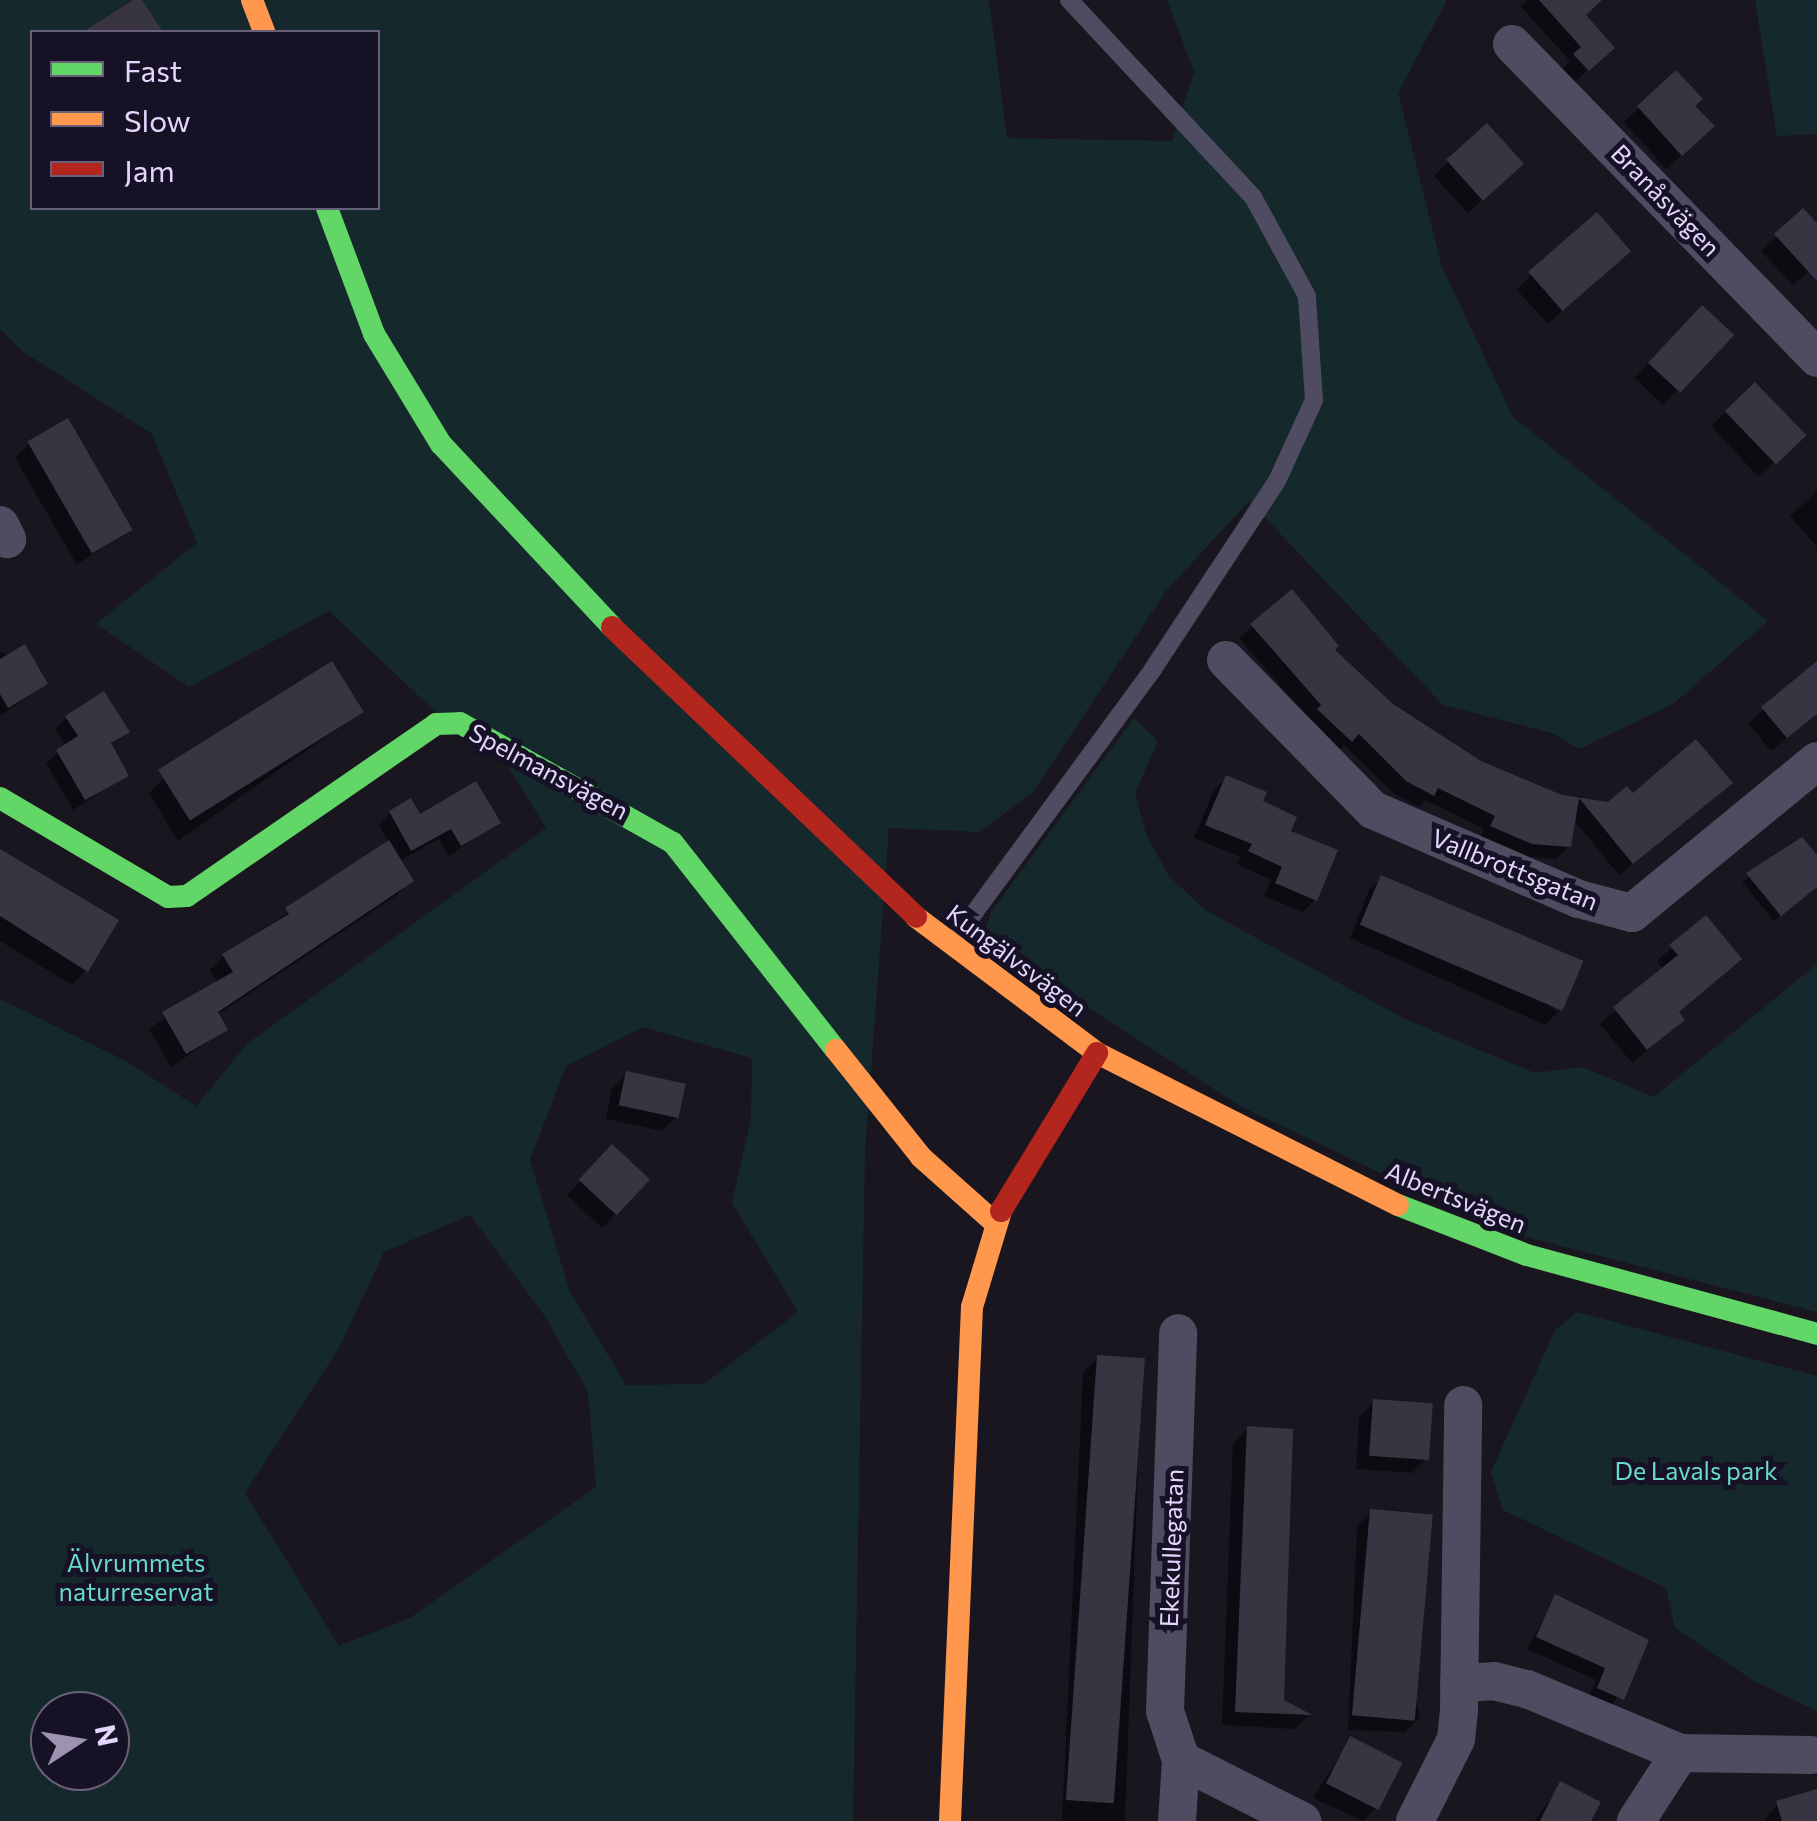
<!DOCTYPE html>
<meta charset="utf-8">
<style>
body{margin:0}
#map{position:relative;width:1817px;height:1821px;overflow:hidden;background:#191620;font-family:Commissioner,sans-serif}
div>[style]{position:absolute}
.green>*{inset:0;background:#15292d}
.shadow>*{inset:0;background:#0007;transform-origin:0 0}
.building>*{inset:0;background:#393442;transform-origin:0 0}
.lane>*{height:18px;margin:-9px;padding:0 9px;transform-origin:9px;border-radius:9px;background:#4f4b61}
.street>*{height:38px;margin:-19px;padding:0 19px;transform-origin:19px;border-radius:19px;background:#4f4b61}
.fast>*{height:22px;margin:-11px;padding:0 11px;transform-origin:11px;border-radius:11px;background:#63d668}
.slow>*{height:22px;margin:-11px;padding:0 11px;transform-origin:11px;border-radius:11px;background:#ff974d}
.jam>*{height:22px;margin:-11px;padding:0 11px;transform-origin:11px;border-radius:11px;background:#b3261e}
span{translate:-50% -50%;white-space:nowrap;text-align:center;line-height:1.15;-webkit-text-stroke:10px #171125;paint-order:stroke}
.street-label{font-size:25px;color:#e1d7fd}
.park-label{font-size:25px;color:#67d9cd}
.legend{position:absolute;left:30px;top:30px;width:350px;height:180px;box-sizing:border-box;background:#171125;border:2px solid #68607b;margin:0;padding:12px 18px;list-style:none;font-size:30px;color:#e1d7fd}
.legend li{display:flex;align-items:center;gap:20px;height:50px}
.legend b{width:50px;border:2px solid #68607b}
.north{position:absolute;left:30px;top:1691px;width:100px;height:100px;box-sizing:border-box;background:#171125;border:2px solid #68607b;border-radius:50%;rotate:78deg;font-size:28px;font-weight:700;line-height:40px;text-align:center;color:#e1d7fd}
.north::after{content:'';display:block;margin:auto;width:35px;height:45px;background:#9b93b0;clip-path:polygon(50% 0,100% 100%,50% 72%,0 100%)}
</style>
<div id="map">
<div class="green">
<i style="clip-path:polygon(evenodd,0 0,989px 0,1007px 138px,1172px 141px,1194px 72px,1167px 0,1447px 0,1398px 93px,1442px 267px,1513px 417px,1768px 621px,1673px 704px,1579px 749px,1552px 733px,1443px 705px,1249px 501px,1166px 591px,1033px 792px,980px 832px,889px 828px,865px 1152px,853px 1821px,0 1821px,0 999px,126px 1061px,196px 1106px,247px 1044px,546px 828px,507px 764px,465px 740px,329px 611px,189px 687px,96px 624px,197px 543px,152px 434px,22px 351px,0 329px,0 0,32px 32px,378px 32px,378px 208px,32px 208px,32px 32px,0 0,643px 1027px,752px 1058px,751px 1118px,732px 1203px,798px 1312px,704px 1384px,626px 1385px,570px 1292px,530px 1160px,566px 1066px,643px 1027px,0 0,470px 1215px,544px 1315px,588px 1392px,596px 1487px,410px 1618px,339px 1646px,245px 1493px,339px 1348px,384px 1252px,470px 1215px,0 0,50px 1711px,110px 1711px,110px 1771px,50px 1771px,50px 1711px)"></i>
<i style="clip-path:polygon(1755px 0,1817px 0,1817px 134px,1777px 136px)"></i>
<i style="clip-path:polygon(1134px 718px,1158px 741px,1135px 793px,1146px 834px,1169px 876px,1205px 910px,1407px 1020px,1535px 1073px,1582px 1067px,1654px 1097px,1817px 964px,1817px 1312px,1500px 1230px,1240px 1106px,983px 939px,991px 912px)"></i>
<i style="clip-path:polygon(1577px 1312px,1817px 1376px,1817px 1711px,1754px 1681px,1675px 1628px,1666px 1588px,1503px 1510px,1491px 1472px,1555px 1330px)"></i>
</div>
<div class="shadow">
<i style="clip-path:polygon(1527px 0,1600px 0,1583px 16px,1599px 60px,1575px 82px,1562px 69px,1570px 61px,1521px 7px)"></i>
<i style="clip-path:polygon(1676px 74px,1692px 106px,1697px 141px,1666px 169px,1624px 122px)"></i>
<i style="clip-path:polygon(1448px 162px,1506px 178px,1468px 213px,1434px 176px)"></i>
<i style="clip-path:polygon(1803px 212px,1817px 227px,1817px 264px,1793px 285px,1761px 251px)"></i>
<i style="clip-path:polygon(1614px 265px,1548px 324px,1517px 290px,1531px 275px)"></i>
<i style="left:1702px;top:308px;width:39px;height:97px;rotate:44deg"></i>
<i style="left:1755px;top:385px;width:69px;height:60px;rotate:47deg"></i>
<i style="clip-path:polygon(29px 444px,130px 528px,77px 565px,15px 458px)"></i>
<i style="clip-path:polygon(1817px 491px,1817px 547px,1790px 516px)"></i>
<i style="clip-path:polygon(1292px 592px,1332px 650px,1392px 706px,1480px 763px,1561px 797px,1609px 805px,1632px 797px,1717px 796px,1619px 875px,1573px 819px,1569px 846px,1556px 859px,1518px 856px,1479px 839px,1484px 829px,1426px 800px,1419px 807px,1393px 793px,1344px 745px,1337px 752px,1239px 638px)"></i>
<i style="clip-path:polygon(0 651px,45px 684px,0 716px)"></i>
<i style="clip-path:polygon(1817px 664px,1817px 713px,1771px 751px,1748px 723px)"></i>
<i style="clip-path:polygon(361px 712px,178px 841px,149px 793px,164px 778px)"></i>
<i style="clip-path:polygon(67px 718px,127px 731px,110px 746px,126px 775px,73px 810px,46px 763px,66px 746px,55px 729px)"></i>
<i style="clip-path:polygon(1226px 778px,1288px 832px,1315px 899px,1303px 912px,1264px 896px,1271px 880px,1237px 864px,1241px 857px,1194px 838px,1214px 790px)"></i>
<i style="clip-path:polygon(390px 813px,497px 822px,449px 856px,439px 839px,399px 861px,411px 881px,397px 895px,217px 1015px,225px 1030px,171px 1067px,149px 1029px,217px 983px,210px 970px,224px 956px,389px 843px,379px 825px)"></i>
<i style="clip-path:polygon(1802px 840px,1817px 859px,1817px 885px,1774px 921px,1742px 882px)"></i>
<i style="clip-path:polygon(0 854px,86px 970px,72px 985px,0 941px)"></i>
<i style="clip-path:polygon(1382px 878px,1558px 1012px,1545px 1025px,1350px 938px,1369px 890px)"></i>
<i style="clip-path:polygon(1705px 918px,1667px 1034px,1632px 1063px,1600px 1024px,1664px 970px,1657px 961px)"></i>
<i style="clip-path:polygon(627px 1074px,677px 1116px,662px 1131px,606px 1119px,612px 1088px)"></i>
<i style="left:612px;top:1147px;width:48px;height:66px;rotate:43deg"></i>
<i style="clip-path:polygon(1098px 1358px,1142px 1360px,1125px 1821px,1062px 1821px,1083px 1372px)"></i>
<i style="clip-path:polygon(1374px 1402px,1427px 1458px,1412px 1473px,1356px 1469px,1359px 1417px)"></i>
<i style="clip-path:polygon(1248px 1429px,1281px 1702px,1308px 1716px,1295px 1729px,1222px 1725px,1233px 1443px)"></i>
<i style="clip-path:polygon(1371px 1512px,1420px 1717px,1405px 1732px,1348px 1730px,1357px 1526px)"></i>
<i style="clip-path:polygon(1556px 1597px,1645px 1641px,1610px 1710px,1587px 1700px,1596px 1680px,1527px 1649px)"></i>
<i style="clip-path:polygon(1351px 1739px,1376px 1808px,1363px 1821px,1313px 1798px)"></i>
<i style="clip-path:polygon(1561px 1784px,1588px 1821px,1535px 1821px)"></i>
<i style="clip-path:polygon(1817px 1792px,1817px 1821px,1764px 1821px,1778px 1803px)"></i>
</div>
<div class="building">
<i style="clip-path:polygon(133px 0,142px 0,163px 32px,83px 32px)"></i>
<i style="clip-path:polygon(1539px 0,1602px 0,1586px 15px,1615px 48px,1589px 71px,1573px 54px,1581px 47px)"></i>
<i style="clip-path:polygon(1676px 70px,1703px 99px,1695px 106px,1715px 126px,1682px 156px,1637px 106px)"></i>
<i style="left:1487px;top:123px;width:55px;height:55px;rotate:48deg"></i>
<i style="clip-path:polygon(1803px 208px,1817px 223px,1817px 281px,1774px 234px)"></i>
<i style="left:1597px;top:212px;width:52px;height:91px;rotate:49deg"></i>
<i style="left:1702px;top:305px;width:44px;height:79px;rotate:43deg"></i>
<i style="left:1755px;top:382px;width:74px;height:42px;rotate:46deg"></i>
<i style="left:68px;top:418px;width:129px;height:47px;rotate:60deg"></i>
<i style="clip-path:polygon(1292px 589px,1339px 646px,1335px 650px,1393px 704px,1481px 761px,1562px 795px,1608px 802px,1627px 786px,1633px 793px,1696px 739px,1733px 783px,1633px 864px,1579px 798px,1571px 847px,1532px 844px,1490px 826px,1495px 816px,1438px 788px,1434px 796px,1406px 781px,1359px 734px,1352px 742px,1317px 709px,1321px 705px,1250px 624px)"></i>
<i style="clip-path:polygon(25px 644px,48px 684px,8px 708px,0 694px,0 659px)"></i>
<i style="left:332px;top:661px;width:60px;height:205px;rotate:58deg"></i>
<i style="clip-path:polygon(1817px 661px,1817px 714px,1787px 738px,1761px 707px)"></i>
<i style="clip-path:polygon(104px 691px,130px 732px,111px 743px,129px 776px,85px 800px,56px 750px,78px 736px,65px 716px)"></i>
<i style="clip-path:polygon(1226px 775px,1267px 792px,1263px 801px,1297px 817px,1291px 831px,1338px 850px,1317px 901px,1275px 883px,1282px 867px,1248px 851px,1252px 844px,1205px 825px)"></i>
<i style="clip-path:polygon(476px 781px,501px 823px,461px 846px,451px 829px,411px 851px,389px 811px,411px 798px,420px 814px)"></i>
<i style="clip-path:polygon(1802px 837px,1817px 855px,1817px 887px,1781px 916px,1746px 873px)"></i>
<i style="clip-path:polygon(389px 840px,414px 881px,218px 1012px,228px 1030px,186px 1054px,162px 1012px,233px 972px,222px 954px,289px 914px,285px 908px)"></i>
<i style="clip-path:polygon(0 849px,119px 920px,88px 972px,0 916px)"></i>
<i style="left:1381px;top:875px;width:220px;height:54px;rotate:23deg"></i>
<i style="clip-path:polygon(1706px 915px,1742px 959px,1679px 1012px,1685px 1020px,1647px 1050px,1613px 1007px,1678px 955px,1669px 945px)"></i>
<i style="left:626px;top:1071px;width:61px;height:35px;rotate:12deg"></i>
<i style="left:612px;top:1144px;width:52px;height:49px;rotate:43deg"></i>
<i style="left:1097px;top:1355px;width:48px;height:446px;rotate:4deg"></i>
<i style="left:1373px;top:1399px;width:60px;height:57px;rotate:4deg"></i>
<i style="clip-path:polygon(1247px 1426px,1293px 1429px,1284px 1700px,1312px 1715px,1235px 1712px)"></i>
<i style="left:1370px;top:1509px;width:63px;height:207px;rotate:5deg"></i>
<i style="clip-path:polygon(1555px 1594px,1649px 1640px,1624px 1700px,1597px 1688px,1605px 1668px,1536px 1637px)"></i>
<i style="left:1350px;top:1736px;width:59px;height:53px;rotate:27deg"></i>
<i style="clip-path:polygon(1560px 1781px,1601px 1802px,1591px 1821px,1540px 1821px)"></i>
<i style="clip-path:polygon(1817px 1789px,1817px 1821px,1782px 1821px,1776px 1801px)"></i>
</div>
<div class="lane">
<i style="left:952px;top:943px;width:340px;rotate:-53.7deg"></i>
<i style="left:1153px;top:669px;width:225px;rotate:-56.6deg"></i>
<i style="left:1277px;top:481px;width:89px;rotate:-65.4deg"></i>
<i style="left:1314px;top:400px;width:104px;rotate:-93.9deg"></i>
<i style="left:1307px;top:296px;width:113px;rotate:-118.6deg"></i>
<i style="left:1253px;top:197px;width:270px;rotate:-133deg"></i>
</div>
<div class="street">
<i style="left:1512px;top:44px;width:438px;rotate:45.8deg"></i>
<i style="left:0;top:525px;width:16px;rotate:63deg"></i>
<i style="left:1226px;top:660px;width:210px;rotate:45.6deg"></i>
<i style="left:1373px;top:810px;width:224px;rotate:23.4deg"></i>
<i style="left:1579px;top:899px;width:55px;rotate:14.8deg"></i>
<i style="left:1632px;top:913px;width:239px;rotate:-39.4deg"></i>
<i style="left:1459px;top:1683px;width:35px;rotate:-3deg"></i>
<i style="left:1494px;top:1681px;width:34px;rotate:14deg"></i>
<i style="left:1527px;top:1689px;width:166px;rotate:22.7deg"></i>
<i style="left:1680px;top:1753px;width:131px;rotate:0.9deg"></i>
<i style="left:1181px;top:1760px;width:136px;rotate:26.8deg"></i>
<i style="left:1177px;top:1821px;width:61px;rotate:-86.2deg"></i>
<i style="left:1181px;top:1760px;width:52px;rotate:-108.1deg"></i>
<i style="left:1165px;top:1711px;width:378px;rotate:-88deg"></i>
<i style="left:1415px;top:1821px;width:92px;rotate:-63.4deg"></i>
<i style="left:1456px;top:1739px;width:31px;rotate:-84deg"></i>
<i style="left:1459px;top:1708px;width:303px;rotate:-89.2deg"></i>
<i style="left:1636px;top:1821px;width:81px;rotate:-57.1deg"></i>
</div>
<div class="fast">
<i style="left:327px;top:208px;width:134px;rotate:69.5deg"></i>
<i style="left:374px;top:334px;width:129px;rotate:58.7deg"></i>
<i style="left:441px;top:444px;width:250px;rotate:46.9deg"></i>
<i style="left:0;top:798px;width:195px;rotate:30.5deg"></i>
<i style="left:168px;top:897px;width:19px;rotate:-3deg"></i>
<i style="left:187px;top:896px;width:303px;rotate:-34.6deg"></i>
<i style="left:436px;top:724px;width:24px;rotate:-2deg"></i>
<i style="left:460px;top:723px;width:244px;rotate:29.4deg"></i>
<i style="left:673px;top:843px;width:263px;rotate:51.8deg"></i>
<i style="left:1398px;top:1205px;width:138px;rotate:21.2deg"></i>
<i style="left:1527px;top:1255px;width:301px;rotate:15.2deg"></i>
</div>
<div class="slow">
<i style="left:252px;top:0;width:34px;rotate:69deg"></i>
<i style="left:916px;top:917px;width:226px;rotate:36.9deg"></i>
<i style="left:1097px;top:1053px;width:337px;rotate:26.8deg"></i>
<i style="left:836px;top:1050px;width:137px;rotate:51.5deg"></i>
<i style="left:921px;top:1157px;width:98px;rotate:41.7deg"></i>
<i style="left:950px;top:1821px;width:514px;rotate:-87.55deg"></i>
<i style="left:972px;top:1307px;width:100px;rotate:-73.2deg"></i>
</div>
<div class="jam">
<i style="left:612px;top:627px;width:420px;rotate:43.6deg"></i>
<i style="left:1001px;top:1211px;width:185px;rotate:-58.7deg"></i>
</div>
<div class="street-label">
<span style="left:1666px;top:200px;rotate:46deg">Branåsvägen</span>
<span style="left:549px;top:771px;rotate:28deg">Spelmansvägen</span>
<span style="left:1515px;top:869px;rotate:22deg">Vallbrottsgatan</span>
<span style="left:1017px;top:960px;rotate:37deg">Kungälvsvägen</span>
<span style="left:1456px;top:1197px;rotate:22deg">Albertsvägen</span>
<span style="left:1171px;top:1548px;rotate:-88deg">Ekekullegatan</span>
</div>
<div class="park-label">
<span style="left:1696px;top:1470px">De Lavals park</span>
<span style="left:136px;top:1577px">Älvrummets<br>naturreservat</span>
</div>
<ul class="legend">
<li><b style="height:12px;background:#63d668"></b>Fast</li>
<li><b style="height:12px;background:#ff974d"></b>Slow</li>
<li><b style="height:12px;background:#b3261e"></b>Jam</li>
</ul>
<div class="north">N</div>
</div>
